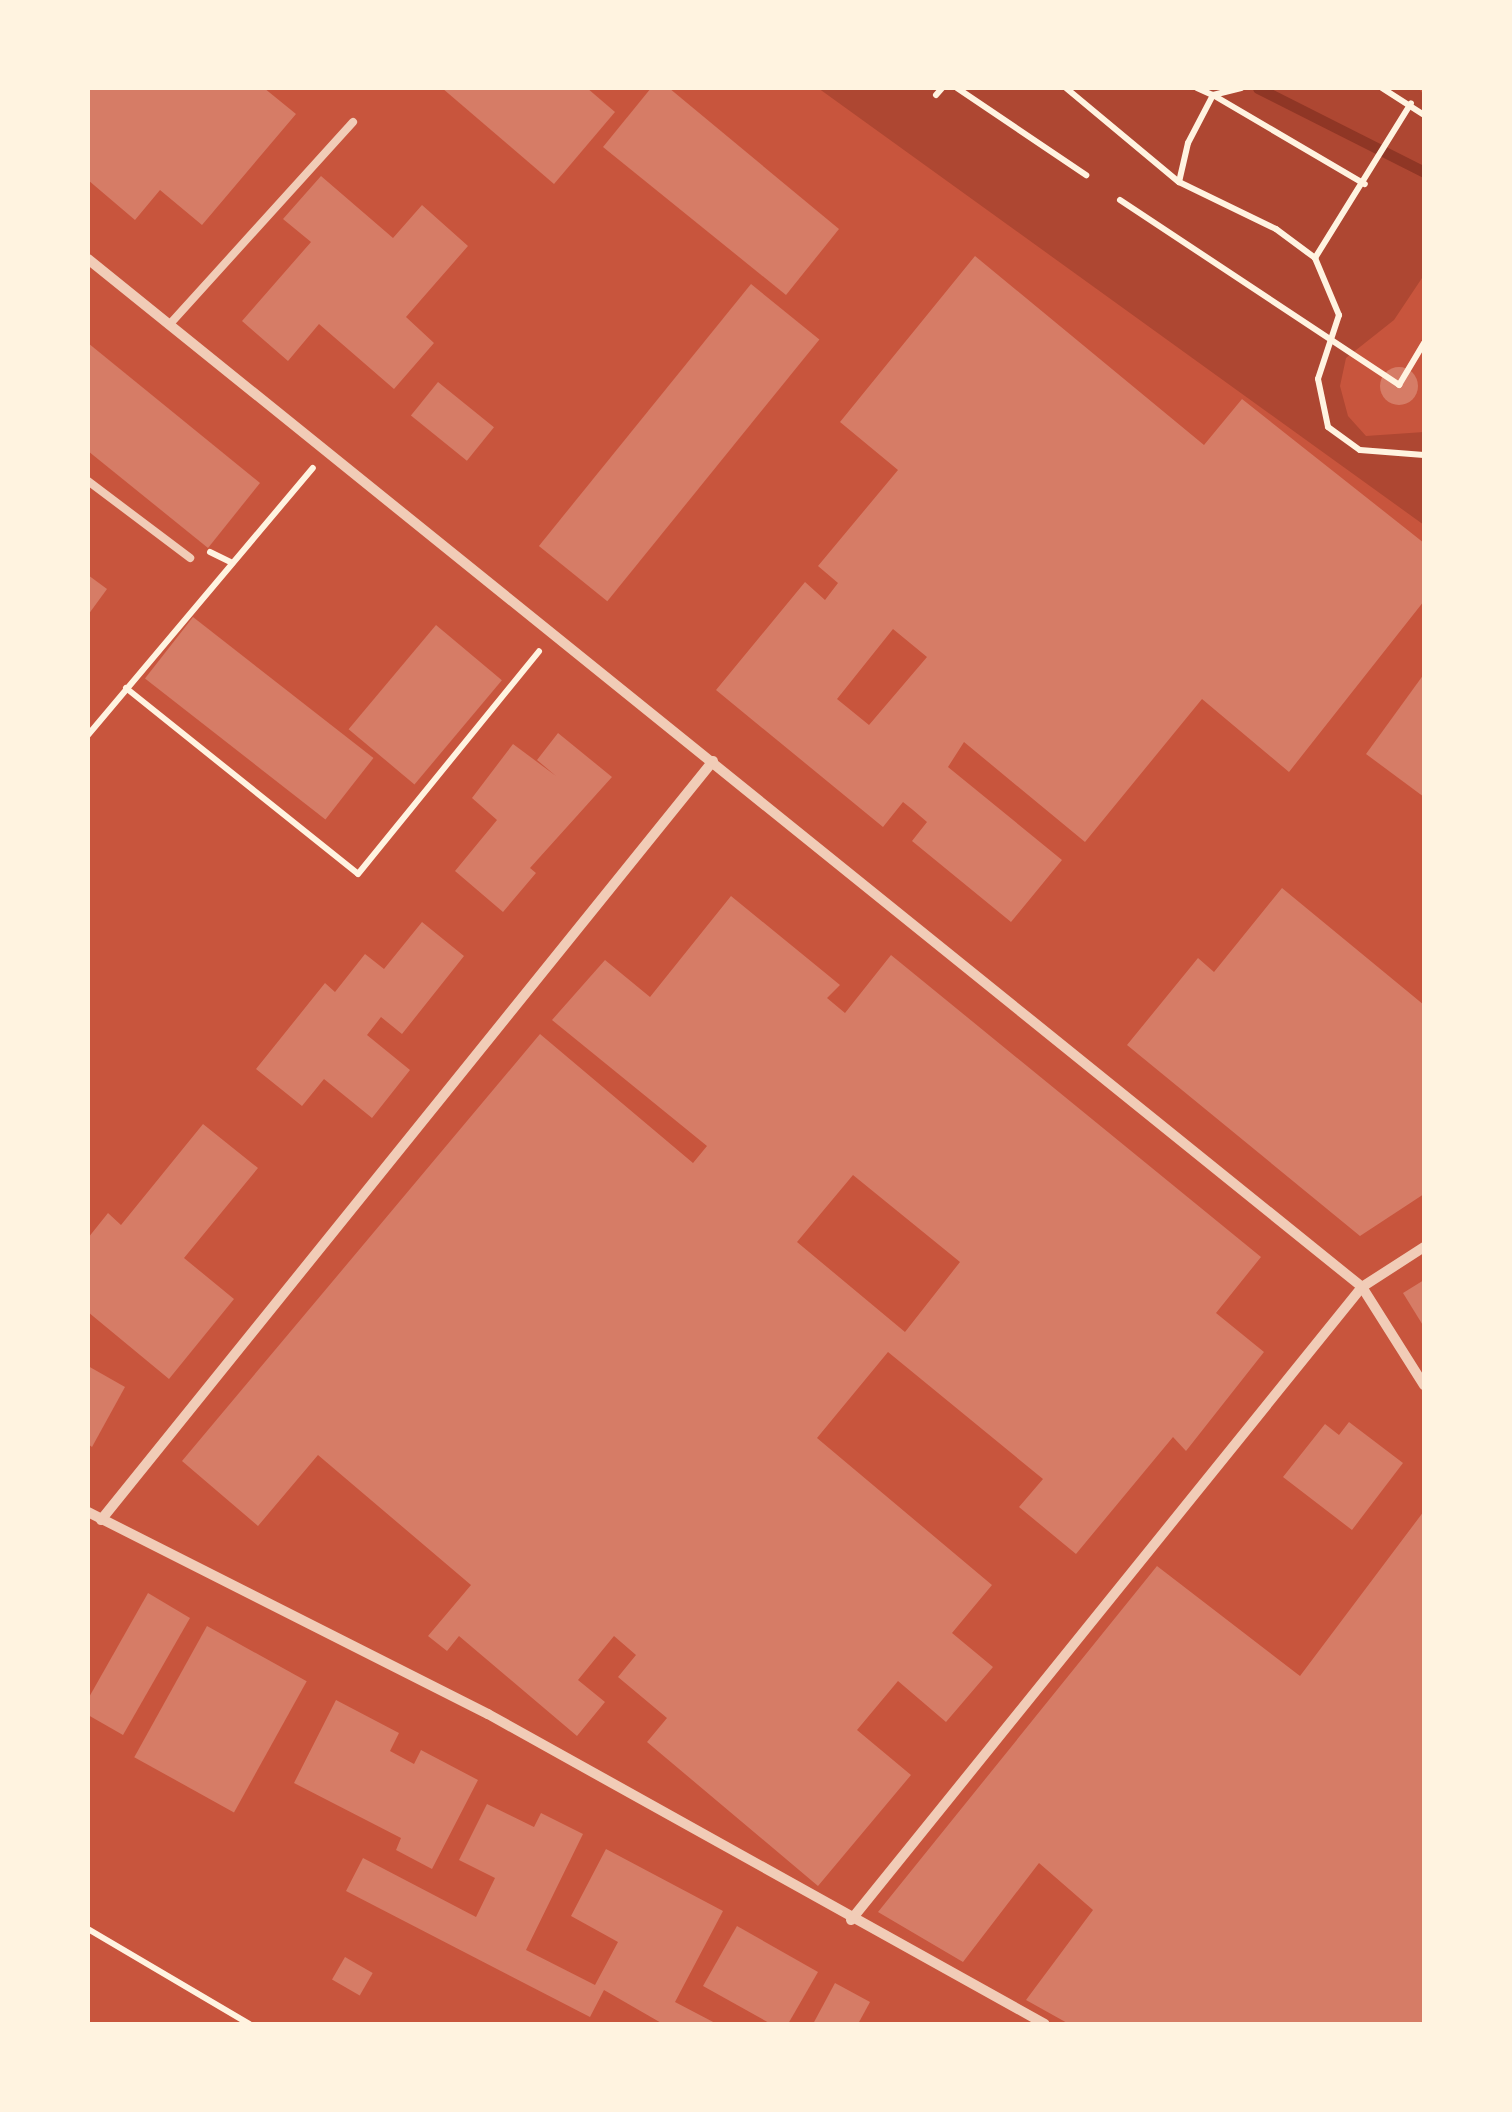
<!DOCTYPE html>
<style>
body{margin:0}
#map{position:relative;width:1512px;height:2112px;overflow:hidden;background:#c8553d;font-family:"Libre Baskerville",serif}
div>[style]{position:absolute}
.green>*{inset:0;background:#ae4732}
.stream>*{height:11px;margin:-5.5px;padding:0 5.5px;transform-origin:5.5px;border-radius:5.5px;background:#8f3625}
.building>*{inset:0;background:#d67c66;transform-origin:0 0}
.round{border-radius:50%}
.path>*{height:6px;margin:-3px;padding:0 3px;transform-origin:3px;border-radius:3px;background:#fff3e0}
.service>*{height:8px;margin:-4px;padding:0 4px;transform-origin:4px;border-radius:4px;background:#f1ccb7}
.minor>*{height:10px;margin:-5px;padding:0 5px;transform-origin:5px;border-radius:5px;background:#f1ccb7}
span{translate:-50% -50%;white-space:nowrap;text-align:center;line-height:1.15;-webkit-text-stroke:9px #fff3e0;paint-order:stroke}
.frame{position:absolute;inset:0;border:90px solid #fff3e0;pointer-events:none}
</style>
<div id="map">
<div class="green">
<i style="clip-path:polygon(818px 88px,1418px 88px,1424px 95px,1424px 275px,1394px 320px,1346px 358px,1340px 386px,1348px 416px,1366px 436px,1424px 432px,1424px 525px)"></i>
</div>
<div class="stream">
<i style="left:1258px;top:88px;width:186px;rotate:26.8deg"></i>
</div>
<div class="building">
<i style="clip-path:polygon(88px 88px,264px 88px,296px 114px,202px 225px,160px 190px,135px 220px,88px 180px)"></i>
<i style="clip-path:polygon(442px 88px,587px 88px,615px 112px,554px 184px)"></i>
<i style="clip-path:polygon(651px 88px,669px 88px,839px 229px,786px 295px,603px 147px)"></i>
<i style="clip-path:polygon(321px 176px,393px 238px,422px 205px,468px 246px,406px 317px,434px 343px,394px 389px,319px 324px,288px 361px,242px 321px,311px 242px,283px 219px)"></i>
<i style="clip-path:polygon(evenodd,975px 256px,1204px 445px,1242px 399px,1424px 543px,1424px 601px,1289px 772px,1202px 699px,1085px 842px,964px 742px,948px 767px,1062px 860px,1011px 922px,912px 841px,927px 822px,913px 810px,903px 802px,883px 827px,716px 690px,805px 582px,825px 600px,838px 583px,818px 566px,898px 470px,840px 422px,975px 256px,893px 629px,927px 657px,869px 725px,837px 699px,893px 629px)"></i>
<i style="left:751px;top:284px;width:88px;height:337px;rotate:39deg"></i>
<i style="clip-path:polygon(88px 343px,260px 483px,208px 548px,88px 451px)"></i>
<i class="round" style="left:1380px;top:367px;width:38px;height:38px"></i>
<i style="left:438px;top:382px;width:72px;height:43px;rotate:39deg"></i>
<i style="clip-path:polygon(88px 575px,107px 589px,88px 615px)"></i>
<i style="left:193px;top:617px;width:229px;height:78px;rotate:38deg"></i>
<i style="left:436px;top:625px;width:86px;height:136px;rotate:40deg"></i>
<i style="clip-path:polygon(1424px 674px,1424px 797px,1366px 754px)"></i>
<i style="clip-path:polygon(558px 733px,612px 777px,530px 868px,536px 873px,503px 912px,455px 871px,497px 820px,472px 798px,513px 744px,556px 776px,537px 760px)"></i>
<i style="clip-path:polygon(1282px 888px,1424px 1005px,1424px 1194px,1360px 1236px,1127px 1045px,1198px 958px,1214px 972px)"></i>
<i style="clip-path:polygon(evenodd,731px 896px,840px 985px,827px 998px,845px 1013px,891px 955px,1261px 1257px,1216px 1313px,1264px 1352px,1186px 1451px,1173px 1437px,1076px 1554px,1019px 1507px,1043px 1479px,888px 1352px,817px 1438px,992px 1585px,952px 1633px,993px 1667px,946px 1722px,898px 1681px,857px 1730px,911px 1775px,818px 1886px,647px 1742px,667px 1718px,618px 1677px,636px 1655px,614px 1636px,578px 1680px,605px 1702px,577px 1736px,459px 1636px,447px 1651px,428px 1636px,471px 1585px,318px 1455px,258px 1526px,182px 1461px,540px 1034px,693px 1163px,707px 1146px,552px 1020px,605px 960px,650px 997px,731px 896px,853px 1175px,960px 1262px,905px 1332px,797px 1242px,853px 1175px)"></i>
<i style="clip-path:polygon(422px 922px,464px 956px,402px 1034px,381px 1017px,367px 1035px,410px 1070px,372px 1118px,324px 1079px,302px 1106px,256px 1069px,325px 983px,335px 992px,365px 954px,384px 969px)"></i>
<i style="clip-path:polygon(203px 1124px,258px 1168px,184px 1258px,234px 1299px,169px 1379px,88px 1312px,88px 1238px,108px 1213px,121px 1225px)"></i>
<i style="clip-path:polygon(1424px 1280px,1424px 1327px,1403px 1293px)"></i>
<i style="clip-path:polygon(88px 1366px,125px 1387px,92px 1447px,88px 1444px)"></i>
<i style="clip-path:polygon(1349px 1422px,1403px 1463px,1352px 1530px,1283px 1477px,1325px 1424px,1339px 1435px)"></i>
<i style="clip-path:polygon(1424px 1511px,1424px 2024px,1069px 2024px,1026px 2000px,1093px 1910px,1039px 1863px,963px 1962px,878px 1912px,1157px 1566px,1300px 1676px)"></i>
<i style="clip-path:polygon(148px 1593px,190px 1618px,123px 1735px,88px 1715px,88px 1699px)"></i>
<i style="left:207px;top:1626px;width:114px;height:150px;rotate:29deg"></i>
<i style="clip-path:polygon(336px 1700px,399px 1733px,390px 1751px,414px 1764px,421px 1750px,478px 1780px,432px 1869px,396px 1850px,401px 1838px,294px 1783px)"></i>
<i style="clip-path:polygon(487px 1804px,534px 1827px,541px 1813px,583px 1834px,526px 1950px,595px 1985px,618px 1942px,571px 1916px,606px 1849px,723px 1911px,675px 2002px,717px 2024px,663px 2024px,604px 1990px,590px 2017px,346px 1891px,363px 1858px,476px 1917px,495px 1878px,459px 1860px)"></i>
<i style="clip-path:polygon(737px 1926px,818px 1972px,788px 2024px,771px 2024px,703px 1986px)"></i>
<i style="left:345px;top:1957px;width:32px;height:26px;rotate:30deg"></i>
<i style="clip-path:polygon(835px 1983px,870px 2002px,858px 2024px,813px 2024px)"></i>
</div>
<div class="path">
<i style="left:957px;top:88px;width:156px;rotate:34deg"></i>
<i style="left:1066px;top:88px;width:147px;rotate:39.8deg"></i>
<i style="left:1179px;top:182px;width:108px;rotate:25.9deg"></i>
<i style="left:1276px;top:229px;width:49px;rotate:36.6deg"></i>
<i style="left:1315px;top:258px;width:62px;rotate:67.2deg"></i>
<i style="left:1339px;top:315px;width:67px;rotate:108.2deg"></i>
<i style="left:1318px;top:379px;width:49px;rotate:78.2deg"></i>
<i style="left:1328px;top:427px;width:39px;rotate:36deg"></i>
<i style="left:1360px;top:450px;width:64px;rotate:4.5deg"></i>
<i style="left:1197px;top:88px;width:17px;rotate:24deg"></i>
<i style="left:1213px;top:95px;width:29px;rotate:-14deg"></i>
<i style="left:1382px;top:88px;width:50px;rotate:32.7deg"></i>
<i style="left:936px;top:95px;width:9px;rotate:-49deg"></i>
<i style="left:1179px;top:182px;width:40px;rotate:-77deg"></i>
<i style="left:1188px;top:143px;width:54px;rotate:-62.5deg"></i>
<i style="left:1213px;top:95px;width:176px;rotate:30.4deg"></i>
<i style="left:1120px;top:200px;width:335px;rotate:33.5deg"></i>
<i style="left:1399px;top:385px;width:49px;rotate:-59.2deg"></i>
<i style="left:1315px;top:258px;width:182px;rotate:-58.2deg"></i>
<i style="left:210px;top:552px;width:25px;rotate:26deg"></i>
<i style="left:126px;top:688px;width:297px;rotate:38.7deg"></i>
<i style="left:358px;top:874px;width:287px;rotate:-50.9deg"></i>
<i style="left:88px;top:735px;width:349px;rotate:-49.9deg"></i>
<i style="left:88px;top:1929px;width:187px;rotate:30.5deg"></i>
</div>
<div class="service">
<i style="left:169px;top:325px;width:274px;rotate:-47.8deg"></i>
<i style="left:88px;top:481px;width:128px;rotate:37deg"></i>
</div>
<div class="minor">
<i style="left:88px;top:259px;width:1637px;rotate:38.9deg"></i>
<i style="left:1362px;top:1287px;width:116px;rotate:57.7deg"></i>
<i style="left:88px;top:1512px;width:448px;rotate:26.8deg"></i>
<i style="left:488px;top:1714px;width:637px;rotate:29.1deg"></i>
<i style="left:101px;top:1520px;width:975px;rotate:-51.12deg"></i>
<i style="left:851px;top:1920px;width:814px;rotate:-51.09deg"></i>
<i style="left:1362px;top:1287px;width:74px;rotate:-32.8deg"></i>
</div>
<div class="frame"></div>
</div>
